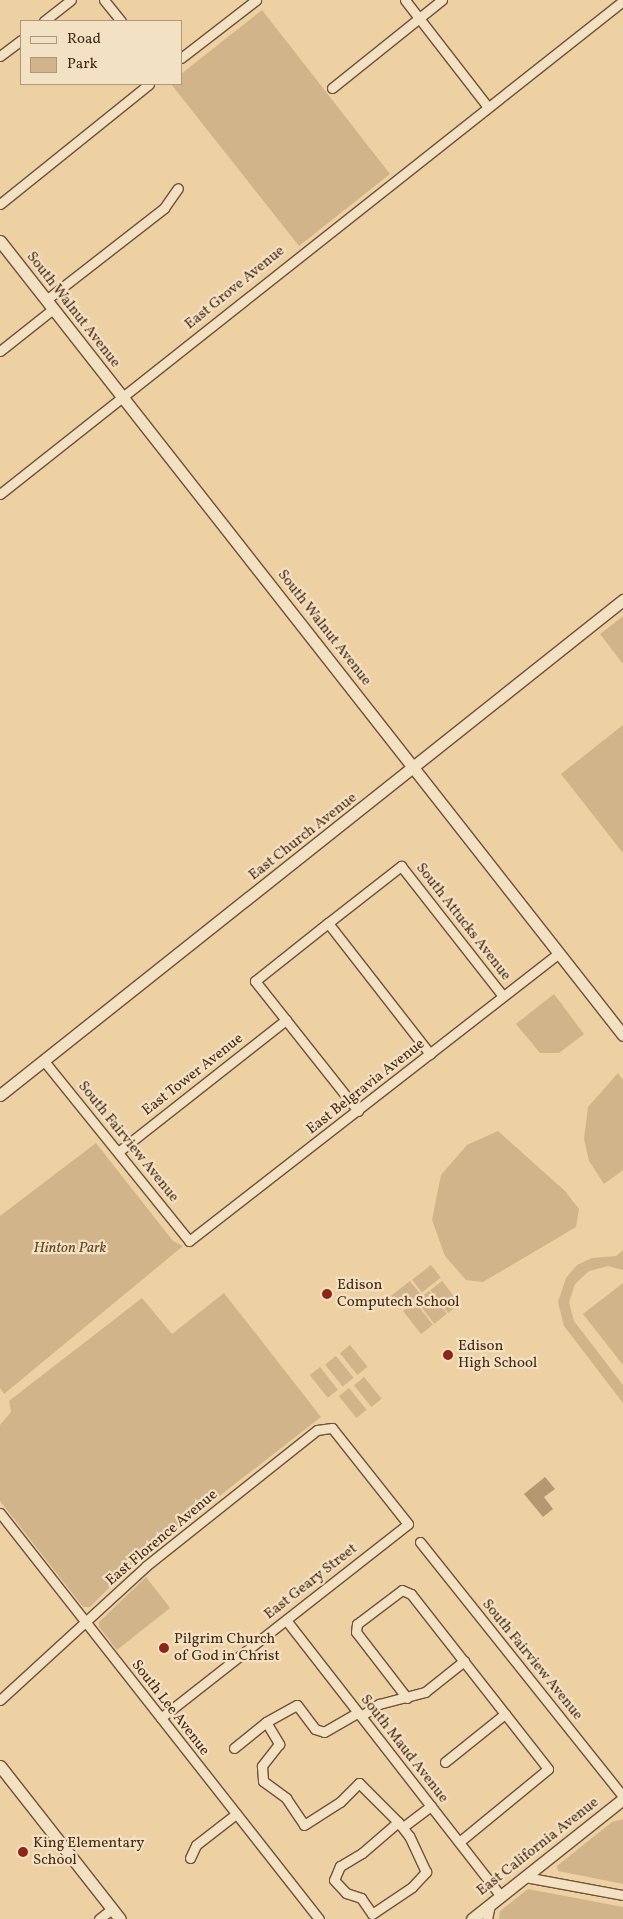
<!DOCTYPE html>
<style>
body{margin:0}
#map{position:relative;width:623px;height:1919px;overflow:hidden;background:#edd1a2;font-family:Vollkorn,serif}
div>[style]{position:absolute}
.green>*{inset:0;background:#d1b48a;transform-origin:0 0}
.water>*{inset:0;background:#b49872}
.roads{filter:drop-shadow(1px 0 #705238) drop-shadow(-1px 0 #705238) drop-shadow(0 1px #705238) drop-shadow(0 -1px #705238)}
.street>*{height:9px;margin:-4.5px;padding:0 4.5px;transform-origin:4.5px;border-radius:4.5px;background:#f3e1c3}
.secondary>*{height:11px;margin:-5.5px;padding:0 5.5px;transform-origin:5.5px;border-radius:5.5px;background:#f3e1c3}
.dots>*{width:14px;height:14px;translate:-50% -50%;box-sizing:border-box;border:2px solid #f3e1c3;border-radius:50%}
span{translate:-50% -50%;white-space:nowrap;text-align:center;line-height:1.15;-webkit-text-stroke:4.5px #f3e1c3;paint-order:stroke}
.street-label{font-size:15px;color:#462814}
.park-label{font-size:15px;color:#62442c;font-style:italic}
.poi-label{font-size:15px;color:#462814}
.left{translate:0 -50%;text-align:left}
.legend{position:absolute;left:20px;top:20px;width:162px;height:65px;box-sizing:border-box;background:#f3e1c3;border:1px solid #ae977d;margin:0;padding:6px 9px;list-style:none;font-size:15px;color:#462814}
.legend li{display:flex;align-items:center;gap:10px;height:25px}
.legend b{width:25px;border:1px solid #ae977d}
</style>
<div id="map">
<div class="green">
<i style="clip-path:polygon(262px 10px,390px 174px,299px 246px,171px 84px,181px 84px,181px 74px)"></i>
<i style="clip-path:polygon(623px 616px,623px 664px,600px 634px)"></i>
<i style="clip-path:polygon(623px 725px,623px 853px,561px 774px)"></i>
<i style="clip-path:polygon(554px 994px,584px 1034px,559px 1053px,540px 1053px,516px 1024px)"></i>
<i style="clip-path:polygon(618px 1073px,623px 1080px,623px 1170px,604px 1184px,589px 1161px,584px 1139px,588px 1107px)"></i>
<i style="clip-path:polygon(498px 1131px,565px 1191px,579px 1209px,576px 1227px,483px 1282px,466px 1280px,445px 1256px,432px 1220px,441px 1175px,467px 1145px)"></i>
<i style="clip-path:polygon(96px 1143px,173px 1241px,183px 1246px,4px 1394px,0 1388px,0 1216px)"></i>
<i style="clip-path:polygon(623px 1250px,623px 1270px,608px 1266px,589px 1271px,575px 1284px,569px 1302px,574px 1321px,623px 1385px,623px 1403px,564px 1326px,558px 1302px,566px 1278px,577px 1265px,592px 1258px,616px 1256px)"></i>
<i style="left:431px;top:1265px;width:16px;height:24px;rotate:52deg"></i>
<i style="left:410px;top:1281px;width:16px;height:24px;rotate:52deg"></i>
<i style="left:442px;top:1281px;width:29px;height:15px;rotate:52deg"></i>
<i style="clip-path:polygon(623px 1283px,623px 1365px,583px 1314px)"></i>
<i style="left:429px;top:1291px;width:29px;height:16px;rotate:52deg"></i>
<i style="clip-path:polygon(224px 1293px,321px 1417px,136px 1561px,90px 1607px,83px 1607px,0 1501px,0 1425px,11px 1412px,9px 1401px,142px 1298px,172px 1334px)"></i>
<i style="left:415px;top:1302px;width:29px;height:15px;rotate:52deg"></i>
<i style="left:350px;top:1345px;width:28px;height:13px;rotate:51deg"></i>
<i style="left:336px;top:1356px;width:28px;height:14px;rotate:51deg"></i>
<i style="left:320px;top:1367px;width:29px;height:13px;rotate:52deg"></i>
<i style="left:364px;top:1377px;width:28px;height:13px;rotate:51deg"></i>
<i style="left:349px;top:1388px;width:28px;height:13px;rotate:51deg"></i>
<i style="clip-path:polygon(146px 1577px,170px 1608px,117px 1650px,99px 1627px,99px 1622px)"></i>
<i style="clip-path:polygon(623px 1819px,623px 1884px,558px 1871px,557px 1866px,612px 1822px)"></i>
<i style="clip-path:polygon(528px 1889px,623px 1907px,623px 1919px,499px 1919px,500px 1911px)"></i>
</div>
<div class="water">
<i style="clip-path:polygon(545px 1477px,555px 1489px,544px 1497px,553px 1509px,543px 1517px,524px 1494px)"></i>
</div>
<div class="roads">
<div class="street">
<i style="left:104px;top:0;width:27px;rotate:51deg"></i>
<i style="left:405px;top:0;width:135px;rotate:52.2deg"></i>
<i style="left:44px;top:21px;width:34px;rotate:-38deg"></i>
<i style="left:0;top:56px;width:26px;rotate:-37deg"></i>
<i style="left:181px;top:58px;width:95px;rotate:-37.7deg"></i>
<i style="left:332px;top:88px;width:141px;rotate:-38.7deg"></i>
<i style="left:0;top:204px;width:191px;rotate:-38.8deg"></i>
<i style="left:46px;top:300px;width:150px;rotate:-37.9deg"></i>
<i style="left:164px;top:208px;width:24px;rotate:-55deg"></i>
<i style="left:0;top:351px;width:68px;rotate:-38.4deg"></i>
<i style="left:0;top:494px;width:794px;rotate:-38.36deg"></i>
<i style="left:328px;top:923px;width:166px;rotate:52.1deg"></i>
<i style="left:44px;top:1061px;width:231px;rotate:51.1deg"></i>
<i style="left:189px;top:1241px;width:469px;rotate:-37.9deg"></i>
<i style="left:358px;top:1111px;width:166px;rotate:-128.4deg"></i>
<i style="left:255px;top:981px;width:93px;rotate:-38.5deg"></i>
<i style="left:328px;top:923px;width:93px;rotate:-38deg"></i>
<i style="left:401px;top:866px;width:165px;rotate:51.9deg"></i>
<i style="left:118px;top:1152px;width:214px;rotate:-38.2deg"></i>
<i style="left:0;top:1513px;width:516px;rotate:51.84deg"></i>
<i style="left:420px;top:1542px;width:325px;rotate:51.4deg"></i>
<i style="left:286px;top:1620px;width:350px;rotate:52.1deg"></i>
<i style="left:407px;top:1698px;width:83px;rotate:-127.7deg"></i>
<i style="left:356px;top:1632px;width:8px;rotate:-83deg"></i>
<i style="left:357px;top:1624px;width:56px;rotate:-37.1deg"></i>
<i style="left:402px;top:1590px;width:10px;rotate:24deg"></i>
<i style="left:411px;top:1594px;width:222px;rotate:51.9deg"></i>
<i style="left:548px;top:1769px;width:115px;rotate:140.6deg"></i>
<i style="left:0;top:1700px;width:198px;rotate:-42.5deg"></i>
<i style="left:146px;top:1566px;width:218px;rotate:-38.5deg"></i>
<i style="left:317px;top:1430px;width:15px;rotate:-8deg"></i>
<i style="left:332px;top:1428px;width:122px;rotate:51.6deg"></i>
<i style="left:408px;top:1524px;width:314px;rotate:141.9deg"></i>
<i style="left:361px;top:1716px;width:22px;rotate:-34deg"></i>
<i style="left:379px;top:1704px;width:48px;rotate:-14.6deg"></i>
<i style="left:425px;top:1692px;width:50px;rotate:-38.5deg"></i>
<i style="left:266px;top:1722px;width:26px;rotate:59deg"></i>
<i style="left:279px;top:1744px;width:28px;rotate:128deg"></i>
<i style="left:262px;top:1766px;width:15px;rotate:86deg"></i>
<i style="left:263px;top:1781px;width:29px;rotate:36deg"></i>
<i style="left:286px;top:1798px;width:32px;rotate:56deg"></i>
<i style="left:304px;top:1825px;width:43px;rotate:-32.6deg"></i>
<i style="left:340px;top:1802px;width:27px;rotate:-45deg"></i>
<i style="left:359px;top:1783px;width:55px;rotate:45deg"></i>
<i style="left:398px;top:1822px;width:48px;rotate:139.3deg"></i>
<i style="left:362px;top:1853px;width:26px;rotate:149deg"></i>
<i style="left:340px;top:1866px;width:15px;rotate:113deg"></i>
<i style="left:334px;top:1880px;width:18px;rotate:47deg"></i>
<i style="left:346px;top:1893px;width:16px;rotate:18deg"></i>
<i style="left:361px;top:1898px;width:19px;rotate:55deg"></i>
<i style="left:372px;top:1914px;width:48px;rotate:-34deg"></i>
<i style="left:412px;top:1887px;width:21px;rotate:-47deg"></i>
<i style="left:426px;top:1872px;width:40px;rotate:-115deg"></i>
<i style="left:409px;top:1836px;width:18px;rotate:-128deg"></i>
<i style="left:234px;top:1748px;width:41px;rotate:-39.1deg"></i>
<i style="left:266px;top:1722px;width:35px;rotate:-29deg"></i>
<i style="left:297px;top:1705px;width:30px;rotate:53deg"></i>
<i style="left:315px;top:1729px;width:9px;rotate:18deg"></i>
<i style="left:324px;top:1732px;width:39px;rotate:-30deg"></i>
<i style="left:445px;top:1762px;width:77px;rotate:-38.7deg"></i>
<i style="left:403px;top:1827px;width:35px;rotate:-37deg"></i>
<i style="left:190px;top:1858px;width:14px;rotate:-65deg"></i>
<i style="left:196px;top:1845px;width:51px;rotate:-37.8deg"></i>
<i style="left:525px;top:1877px;width:100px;rotate:10.4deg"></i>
<i style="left:99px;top:1919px;width:16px;rotate:-38deg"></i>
<i style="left:487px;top:1919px;width:14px;rotate:-78deg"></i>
</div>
<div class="secondary">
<i style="left:0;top:241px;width:1009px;rotate:51.88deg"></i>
<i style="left:0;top:1095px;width:796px;rotate:-38.47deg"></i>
<i style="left:0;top:1766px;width:194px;rotate:51.9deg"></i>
<i style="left:472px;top:1919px;width:193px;rotate:-38.5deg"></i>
</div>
</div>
<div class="dots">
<i style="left:327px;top:1294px;background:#8f2418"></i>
<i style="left:448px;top:1355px;background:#8f2418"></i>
<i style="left:164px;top:1648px;background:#8f2418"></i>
<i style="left:23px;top:1852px;background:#8f2418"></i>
</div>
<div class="street-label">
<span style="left:235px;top:288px;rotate:-39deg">East Grove Avenue</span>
<span style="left:73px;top:310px;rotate:52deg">South Walnut Avenue</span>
<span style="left:324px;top:628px;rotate:52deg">South Walnut Avenue</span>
<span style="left:303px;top:837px;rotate:-38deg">East Church Avenue</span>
<span style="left:463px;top:922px;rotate:52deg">South Attucks Avenue</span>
<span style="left:193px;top:1075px;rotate:-38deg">East Tower Avenue</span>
<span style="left:366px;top:1087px;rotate:-38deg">East Belgravia Avenue</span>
<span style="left:128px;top:1142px;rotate:51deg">South Fairview Avenue</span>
<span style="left:162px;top:1538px;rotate:-40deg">East Florence Avenue</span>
<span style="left:311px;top:1582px;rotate:-38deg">East Geary Street</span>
<span style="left:532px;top:1660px;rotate:51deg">South Fairview Avenue</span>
<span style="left:170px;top:1708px;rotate:52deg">South Lee Avenue</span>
<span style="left:404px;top:1749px;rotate:52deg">South Maud Avenue</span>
<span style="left:538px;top:1847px;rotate:-38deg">East California Avenue</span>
</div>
<div class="park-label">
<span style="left:70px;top:1249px">Hinton Park</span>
</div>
<div class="poi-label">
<span class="left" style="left:337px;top:1294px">Edison<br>Computech School</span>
<span class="left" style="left:458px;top:1355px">Edison<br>High School</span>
<span class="left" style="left:174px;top:1648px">Pilgrim Church<br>of God in Christ</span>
<span class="left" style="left:33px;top:1852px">King Elementary<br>School</span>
</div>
<ul class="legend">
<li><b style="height:6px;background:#f3e1c3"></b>Road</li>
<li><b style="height:14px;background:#d1b48a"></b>Park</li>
</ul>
</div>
